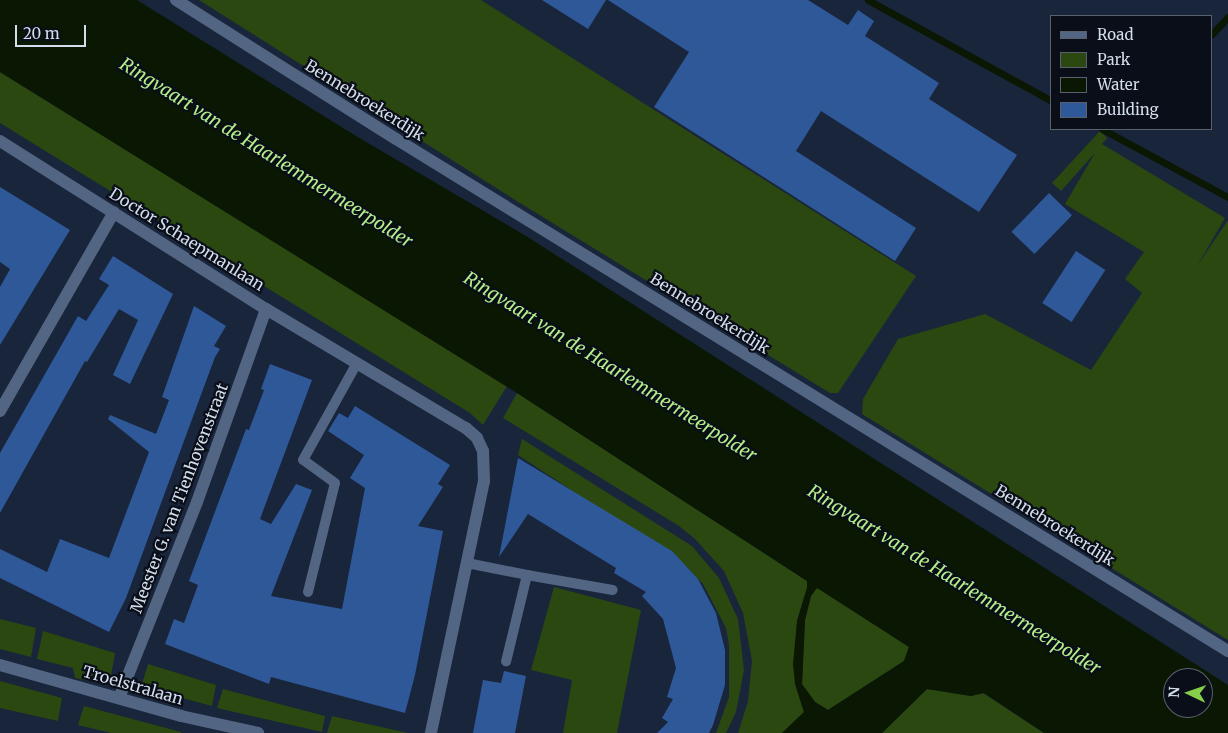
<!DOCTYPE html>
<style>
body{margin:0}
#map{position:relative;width:1228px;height:733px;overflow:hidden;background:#18253b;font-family:Merriweather,serif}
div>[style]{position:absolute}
.green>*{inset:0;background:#2b4810}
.water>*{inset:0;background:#0a1702}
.stream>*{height:7px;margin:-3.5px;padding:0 3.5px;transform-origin:3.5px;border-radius:3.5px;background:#0a1702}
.building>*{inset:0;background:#2f5899;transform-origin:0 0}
.service>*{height:10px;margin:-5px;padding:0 5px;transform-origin:5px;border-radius:5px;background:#526582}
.minor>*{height:12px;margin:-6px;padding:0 6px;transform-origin:6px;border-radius:6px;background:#526582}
.tertiary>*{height:12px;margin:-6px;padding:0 6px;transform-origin:6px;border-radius:6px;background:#526582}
span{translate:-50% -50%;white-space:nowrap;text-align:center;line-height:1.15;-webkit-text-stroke:4.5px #090e18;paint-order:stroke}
.street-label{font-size:16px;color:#d4ddec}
.water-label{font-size:18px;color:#b4ef89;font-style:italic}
.legend{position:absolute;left:1050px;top:15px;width:162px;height:115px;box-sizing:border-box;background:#090e18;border:1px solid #5a616d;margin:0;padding:6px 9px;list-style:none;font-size:15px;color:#d4ddec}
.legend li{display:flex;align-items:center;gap:10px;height:25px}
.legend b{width:25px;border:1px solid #5a616d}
.north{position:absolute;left:1163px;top:668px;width:50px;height:50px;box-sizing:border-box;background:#090e18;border:1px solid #5a616d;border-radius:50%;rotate:273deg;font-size:14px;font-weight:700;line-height:20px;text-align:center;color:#d4ddec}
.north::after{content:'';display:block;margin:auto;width:18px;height:22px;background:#87cf4a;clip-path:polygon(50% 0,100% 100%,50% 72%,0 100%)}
.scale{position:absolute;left:15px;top:25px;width:71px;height:22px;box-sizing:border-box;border:2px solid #d4ddec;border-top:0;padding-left:6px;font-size:15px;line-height:18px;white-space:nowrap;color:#d4ddec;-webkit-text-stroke:4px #090e18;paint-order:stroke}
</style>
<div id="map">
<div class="green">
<i style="clip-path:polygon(199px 0,481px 0,916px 276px,838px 393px,830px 393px,515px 200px)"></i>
<i style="clip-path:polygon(0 72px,507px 386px,483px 425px,470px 413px,0 123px)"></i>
<i style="clip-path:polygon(1100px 131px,1107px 138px,1102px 144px,1225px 218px,1197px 266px,1228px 220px,1228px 640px,862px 414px,863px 399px,898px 339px,985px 314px,1091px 370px,1142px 293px,1125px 279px,1144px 252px,1065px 204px,1095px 153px,1061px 191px,1052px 183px)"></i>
<i style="clip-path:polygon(517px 393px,807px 581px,807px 588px,797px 621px,795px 684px,804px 712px,782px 733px,738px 733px,748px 701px,752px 661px,743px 613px,724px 571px,695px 539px,679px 526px,503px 418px)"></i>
<i style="clip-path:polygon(522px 439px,692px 546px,719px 578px,738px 619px,744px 670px,736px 712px,726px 733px,716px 733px,729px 697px,729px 645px,726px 628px,703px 584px,684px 564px,518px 455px)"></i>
<i style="clip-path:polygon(554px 587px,641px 610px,617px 733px,563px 733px,572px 680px,531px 670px)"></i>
<i style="clip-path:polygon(817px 587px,909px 647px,904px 661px,828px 710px,815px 702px,802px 684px,805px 620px,811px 596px)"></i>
<i style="clip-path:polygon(0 619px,36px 628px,31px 657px,0 649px)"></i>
<i style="clip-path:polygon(43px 631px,115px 653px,111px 676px,95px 682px,75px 678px,73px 668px,37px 659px)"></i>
<i style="clip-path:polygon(148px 664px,216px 685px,212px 706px,141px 687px)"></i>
<i style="clip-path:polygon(0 681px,62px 698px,58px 721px,0 708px)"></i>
<i style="clip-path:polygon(223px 689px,325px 716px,322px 732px,217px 708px)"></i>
<i style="clip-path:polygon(927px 689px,971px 696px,983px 693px,1044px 733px,882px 733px)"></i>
<i style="clip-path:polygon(84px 706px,181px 732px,181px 733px,111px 733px,78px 725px)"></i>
<i style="clip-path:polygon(332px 716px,408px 733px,327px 733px)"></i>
</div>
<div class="water">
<i style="clip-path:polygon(evenodd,0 0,137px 0,356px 136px,526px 236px,1228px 685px,1228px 733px,1044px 733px,984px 693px,971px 696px,927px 689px,882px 733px,782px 733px,804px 712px,795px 684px,793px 664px,797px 621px,807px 588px,807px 581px,517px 393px,0 72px,0 0,817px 588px,909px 647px,904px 661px,828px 710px,815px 702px,802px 684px,805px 620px,811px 596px,817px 588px,0 0,1173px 678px,1203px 678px,1203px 708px,1173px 708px,1173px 678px)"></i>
</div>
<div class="stream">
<i style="left:868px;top:0;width:210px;rotate:28.8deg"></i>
<i style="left:1212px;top:34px;width:23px;rotate:-47deg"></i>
<i style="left:1102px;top:129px;width:143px;rotate:28.4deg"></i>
</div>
<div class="building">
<i style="clip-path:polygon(542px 0,606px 0,588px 29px)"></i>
<i style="clip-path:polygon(608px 0,808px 0,848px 25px,858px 10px,874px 21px,865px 36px,939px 83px,929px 99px,1017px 155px,979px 212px,821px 111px,796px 151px,916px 228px,895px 261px,654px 107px,689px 52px)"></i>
<i style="clip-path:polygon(0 187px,70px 230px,0 345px,0 287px,10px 269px,0 262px)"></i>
<i style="left:1049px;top:193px;width:32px;height:54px;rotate:44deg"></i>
<i style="left:1076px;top:251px;width:35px;height:62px;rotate:33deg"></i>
<i style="clip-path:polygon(113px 256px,173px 294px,130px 384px,113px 375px,138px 320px,119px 309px,87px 362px,85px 361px,0 513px,0 453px,78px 316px,86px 321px,109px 285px,99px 279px)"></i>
<i style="clip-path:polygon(194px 306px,226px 326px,214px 346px,220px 349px,215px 357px,126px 598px,109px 632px,0 578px,0 549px,47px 572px,60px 539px,109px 558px,149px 452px,108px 419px,110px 415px,156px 434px,169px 400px,162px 397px)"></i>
<i style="clip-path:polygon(270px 364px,312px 380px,260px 519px,271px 524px,296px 484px,312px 490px,271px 596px,342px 609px,365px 488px,350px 478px,364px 455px,328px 431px,339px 413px,348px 418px,355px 406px,450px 465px,438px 484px,443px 487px,418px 526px,443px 531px,415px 675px,405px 713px,271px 677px,269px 684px,165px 644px,174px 619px,184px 623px,198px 585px,189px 581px,246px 429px,249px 430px,264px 390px,261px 389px)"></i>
<i style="clip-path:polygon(518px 458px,672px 551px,698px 579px,716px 613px,725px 650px,725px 685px,713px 725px,709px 733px,657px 733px,668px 722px,662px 718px,673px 699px,667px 697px,676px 668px,663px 619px,642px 596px,646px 592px,614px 573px,616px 568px,528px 514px,499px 557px)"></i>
<i style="clip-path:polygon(504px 671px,526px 676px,515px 733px,473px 733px,483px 680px,501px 683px)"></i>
</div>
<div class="service">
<i style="left:467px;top:563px;width:61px;rotate:11.3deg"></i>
<i style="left:527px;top:575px;width:89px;rotate:103.6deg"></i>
<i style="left:527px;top:575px;width:87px;rotate:9.9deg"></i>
<i style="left:308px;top:592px;width:112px;rotate:-76.1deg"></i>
<i style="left:335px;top:483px;width:39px;rotate:-144deg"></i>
<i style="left:303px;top:460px;width:111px;rotate:-60.9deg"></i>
</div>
<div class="minor">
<i style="left:0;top:141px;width:315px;rotate:32.3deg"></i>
<i style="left:266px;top:309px;width:233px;rotate:30.8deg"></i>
<i style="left:466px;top:428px;width:15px;rotate:42deg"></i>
<i style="left:477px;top:438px;width:14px;rotate:65deg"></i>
<i style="left:483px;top:451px;width:30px;rotate:88deg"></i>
<i style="left:484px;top:481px;width:258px;rotate:101.9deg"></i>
<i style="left:0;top:411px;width:229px;rotate:-60.2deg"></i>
<i style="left:0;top:665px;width:188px;rotate:15.7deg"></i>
<i style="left:181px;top:716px;width:79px;rotate:12.4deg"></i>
<i style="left:119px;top:698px;width:211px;rotate:-68.3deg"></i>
<i style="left:197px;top:502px;width:205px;rotate:-70.3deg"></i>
</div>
<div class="tertiary">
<i style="left:176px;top:0;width:260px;rotate:32.3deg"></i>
<i style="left:396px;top:139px;width:977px;rotate:31.61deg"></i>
</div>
<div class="street-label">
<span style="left:365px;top:100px;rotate:32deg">Bennebroekerdijk</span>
<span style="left:187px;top:239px;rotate:32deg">Doctor Schaepmanlaan</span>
<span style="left:710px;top:313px;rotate:32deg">Bennebroekerdijk</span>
<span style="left:179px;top:498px;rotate:-69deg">Meester G. van Tienhovenstraat</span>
<span style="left:1055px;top:525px;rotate:32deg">Bennebroekerdijk</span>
<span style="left:133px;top:685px;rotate:16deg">Troelstralaan</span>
</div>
<div class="water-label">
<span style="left:266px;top:153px;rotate:32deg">Ringvaart van de Haarlemmermeerpolder</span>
<span style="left:610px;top:367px;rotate:32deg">Ringvaart van de Haarlemmermeerpolder</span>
<span style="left:954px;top:580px;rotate:32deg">Ringvaart van de Haarlemmermeerpolder</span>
</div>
<ul class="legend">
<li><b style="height:6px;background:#526582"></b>Road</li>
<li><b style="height:14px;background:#2b4810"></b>Park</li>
<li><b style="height:14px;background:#0a1702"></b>Water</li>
<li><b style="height:14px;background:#2f5899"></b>Building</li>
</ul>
<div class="north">N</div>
<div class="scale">20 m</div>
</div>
